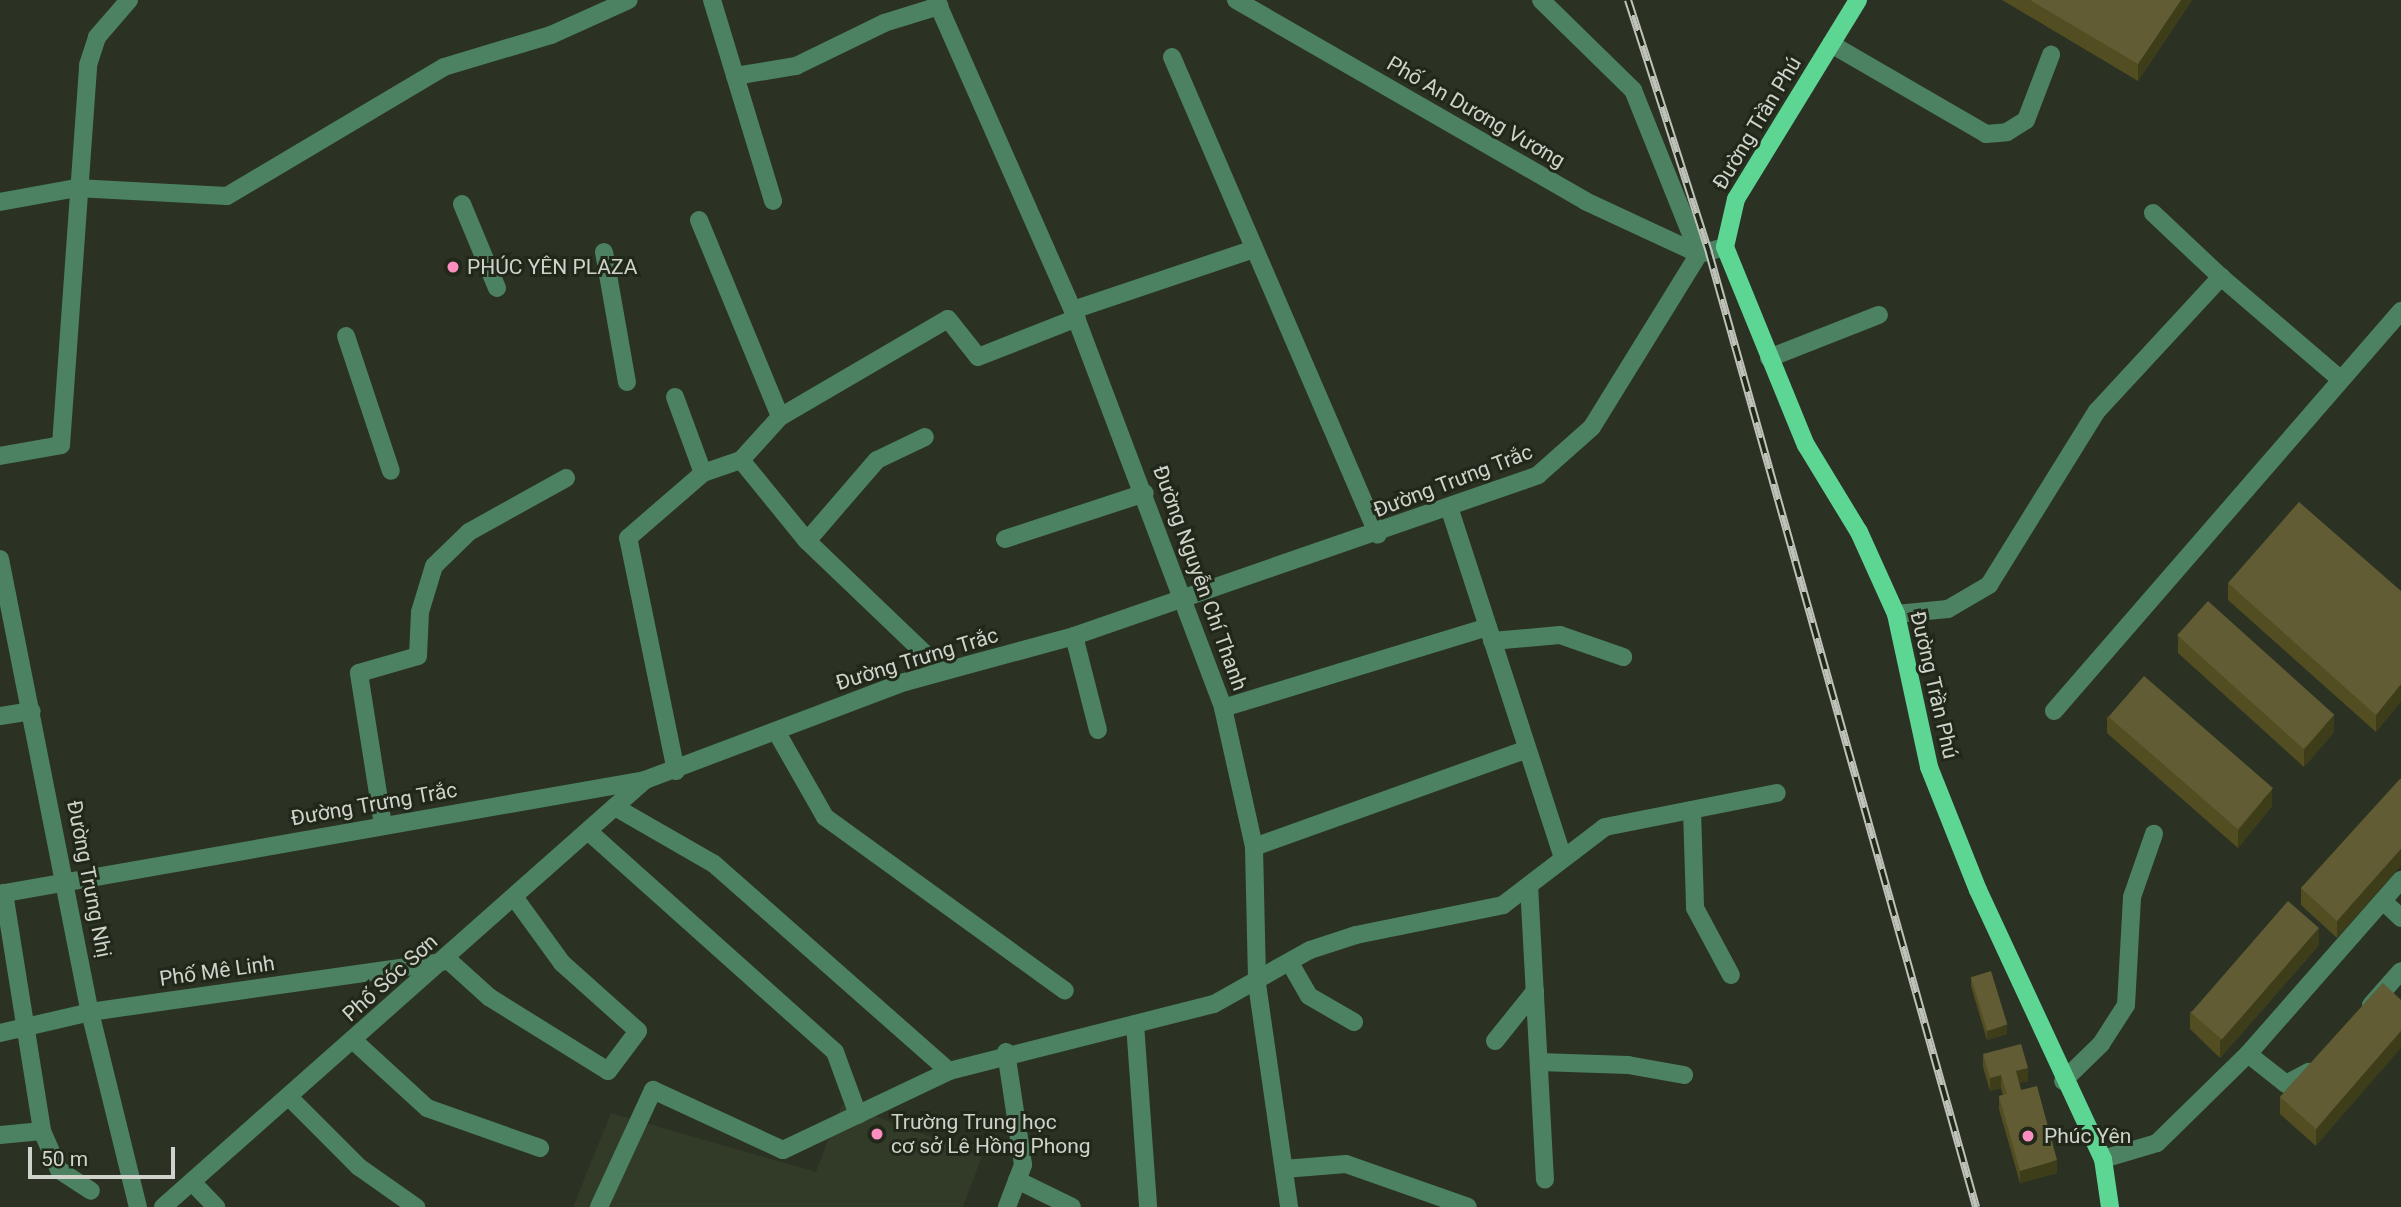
<!DOCTYPE html>
<meta charset="utf-8">
<style>
body{margin:0}
#map{position:relative;width:2401px;height:1207px;overflow:hidden;background:#2b3224;font-family:Roboto,sans-serif}
div>[style]{position:absolute}
.built>*{inset:0;background:#313b27}
.minor>*{height:18px;margin:-9px;padding:0 9px;transform-origin:9px;border-radius:9px;background:#4c8262}
.major>*{height:18px;margin:-9px;padding:0 9px;transform-origin:9px;border-radius:9px;background:#5dd593}
.rail>*{height:8px;margin-top:-4px;transform-origin:0;background:repeating-linear-gradient(90deg,#21281a 0 16px,#bec2b9 0 32px);box-sizing:border-box;border-block:2px solid #bec2b9}
.wall>*{inset:0;background:#534e21}
.shaded-wall>*{inset:0;background:#3e3d1a}
.building>*{inset:0;background:#615c33;transform-origin:0 0}
.dots>*{width:19px;height:19px;translate:-50% -50%;box-sizing:border-box;border:4px solid #21281a;border-radius:50%}
span{translate:-50% -50%;white-space:nowrap;text-align:center;line-height:1.15;-webkit-text-stroke:6px #21281a;paint-order:stroke}
.street-label{font-size:21px;color:#cfd3cb}
.poi-label{font-size:21px;color:#cfd3cb}
.left{translate:0 -50%;text-align:left}
.scale{position:absolute;left:28px;top:1147px;width:147px;height:32px;box-sizing:border-box;border:4px solid #cfd3cb;border-top:0;padding-left:9px;font-size:21px;line-height:24px;white-space:nowrap;color:#cfd3cb;-webkit-text-stroke:5px #21281a;paint-order:stroke}
</style>
<div id="map">
<div class="built">
<i style="clip-path:polygon(842px 1104px,982px 1156px,963px 1207px,573px 1207px,611px 1113px,816px 1172px)"></i>
</div>
<div class="minor">
<i style="left:712px;top:0;width:210px;rotate:73.1deg"></i>
<i style="left:936px;top:0;width:339px;rotate:66.2deg"></i>
<i style="left:1073px;top:310px;width:425px;rotate:69.3deg"></i>
<i style="left:1223px;top:708px;width:142px;rotate:77.4deg"></i>
<i style="left:1254px;top:847px;width:137px;rotate:88.7deg"></i>
<i style="left:1257px;top:984px;width:225px;rotate:81.8deg"></i>
<i style="left:1236px;top:0;width:403px;rotate:29.9deg"></i>
<i style="left:1585px;top:201px;width:126px;rotate:24.9deg"></i>
<i style="left:1541px;top:0;width:129px;rotate:44.4deg"></i>
<i style="left:1633px;top:90px;width:177px;rotate:68.1deg"></i>
<i style="left:1831px;top:44px;width:179px;rotate:30.1deg"></i>
<i style="left:1986px;top:134px;width:21px;rotate:-5deg"></i>
<i style="left:2007px;top:132px;width:22px;rotate:-32deg"></i>
<i style="left:2026px;top:120px;width:70px;rotate:-69deg"></i>
<i style="left:1172px;top:57px;width:520px;rotate:66.69deg"></i>
<i style="left:735px;top:76px;width:62px;rotate:-9.3deg"></i>
<i style="left:796px;top:66px;width:98px;rotate:-26deg"></i>
<i style="left:884px;top:23px;width:58px;rotate:-17.2deg"></i>
<i style="left:0;top:202px;width:77px;rotate:-10.4deg"></i>
<i style="left:76px;top:188px;width:151px;rotate:3deg"></i>
<i style="left:227px;top:196px;width:252px;rotate:-30.7deg"></i>
<i style="left:444px;top:67px;width:112px;rotate:-16.7deg"></i>
<i style="left:551px;top:35px;width:85px;rotate:-24.2deg"></i>
<i style="left:462px;top:204px;width:91px;rotate:67.4deg"></i>
<i style="left:2153px;top:213px;width:93px;rotate:43.3deg"></i>
<i style="left:699px;top:220px;width:213px;rotate:67.6deg"></i>
<i style="left:604px;top:252px;width:132px;rotate:80deg"></i>
<i style="left:1073px;top:310px;width:191px;rotate:-18.6deg"></i>
<i style="left:346px;top:336px;width:142px;rotate:71.6deg"></i>
<i style="left:1769px;top:358px;width:118px;rotate:-21.4deg"></i>
<i style="left:675px;top:397px;width:81px;rotate:69.8deg"></i>
<i style="left:0;top:456px;width:62px;rotate:-10.2deg"></i>
<i style="left:61px;top:445px;width:381px;rotate:-85.9deg"></i>
<i style="left:88px;top:65px;width:29px;rotate:-72deg"></i>
<i style="left:97px;top:37px;width:49px;rotate:-49.1deg"></i>
<i style="left:1449px;top:507px;width:369px;rotate:72deg"></i>
<i style="left:1005px;top:539px;width:147px;rotate:-18.2deg"></i>
<i style="left:807px;top:541px;width:107px;rotate:-49.2deg"></i>
<i style="left:877px;top:460px;width:53px;rotate:-25.6deg"></i>
<i style="left:0;top:559px;width:462px;rotate:78.8deg"></i>
<i style="left:90px;top:1012px;width:201px;rotate:76.2deg"></i>
<i style="left:1896px;top:614px;width:52px;rotate:-5.5deg"></i>
<i style="left:1948px;top:609px;width:48px;rotate:-30.3deg"></i>
<i style="left:1989px;top:585px;width:205px;rotate:-58.2deg"></i>
<i style="left:2097px;top:411px;width:183px;rotate:-47.2deg"></i>
<i style="left:2221px;top:277px;width:157px;rotate:40.6deg"></i>
<i style="left:1074px;top:636px;width:97px;rotate:75.7deg"></i>
<i style="left:1492px;top:641px;width:68px;rotate:-5deg"></i>
<i style="left:1560px;top:635px;width:67px;rotate:19.2deg"></i>
<i style="left:943px;top:671px;width:188px;rotate:-136.3deg"></i>
<i style="left:807px;top:541px;width:104px;rotate:-129.2deg"></i>
<i style="left:741px;top:460px;width:58px;rotate:-47.8deg"></i>
<i style="left:780px;top:417px;width:194px;rotate:-30.3deg"></i>
<i style="left:948px;top:319px;width:48px;rotate:51.7deg"></i>
<i style="left:978px;top:357px;width:106px;rotate:-21.5deg"></i>
<i style="left:1223px;top:708px;width:277px;rotate:-17deg"></i>
<i style="left:2054px;top:711px;width:530px;rotate:-49.06deg"></i>
<i style="left:0;top:716px;width:32px;rotate:-9deg"></i>
<i style="left:776px;top:731px;width:99px;rotate:60.3deg"></i>
<i style="left:825px;top:817px;width:296px;rotate:35.9deg"></i>
<i style="left:676px;top:771px;width:238px;rotate:-101.6deg"></i>
<i style="left:628px;top:538px;width:99px;rotate:-40.9deg"></i>
<i style="left:703px;top:473px;width:40px;rotate:-18.9deg"></i>
<i style="left:615px;top:807px;width:114px;rotate:29.9deg"></i>
<i style="left:714px;top:864px;width:313px;rotate:41.4deg"></i>
<i style="left:1692px;top:810px;width:98px;rotate:88.2deg"></i>
<i style="left:1695px;top:908px;width:76px;rotate:61.8deg"></i>
<i style="left:383px;top:825px;width:154px;rotate:-99deg"></i>
<i style="left:359px;top:673px;width:61px;rotate:-16.1deg"></i>
<i style="left:418px;top:656px;width:44px;rotate:-87.4deg"></i>
<i style="left:420px;top:612px;width:48px;rotate:-73.1deg"></i>
<i style="left:434px;top:566px;width:49px;rotate:-44.2deg"></i>
<i style="left:469px;top:532px;width:111px;rotate:-29.1deg"></i>
<i style="left:588px;top:831px;width:331px;rotate:41.8deg"></i>
<i style="left:835px;top:1052px;width:67px;rotate:69.9deg"></i>
<i style="left:1254px;top:847px;width:290px;rotate:-19.7deg"></i>
<i style="left:1529px;top:885px;width:295px;rotate:86.9deg"></i>
<i style="left:4px;top:893px;width:241px;rotate:80.9deg"></i>
<i style="left:42px;top:1131px;width:43px;rotate:66.4deg"></i>
<i style="left:59px;top:1170px;width:38px;rotate:33deg"></i>
<i style="left:0;top:894px;width:655px;rotate:-10.02deg"></i>
<i style="left:645px;top:780px;width:278px;rotate:-20.7deg"></i>
<i style="left:905px;top:682px;width:175px;rotate:-15.2deg"></i>
<i style="left:1074px;top:636px;width:491px;rotate:-19.1deg"></i>
<i style="left:1538px;top:475px;width:72px;rotate:-41.6deg"></i>
<i style="left:1592px;top:427px;width:203px;rotate:-58.3deg"></i>
<i style="left:1699px;top:254px;width:27px;rotate:-15deg"></i>
<i style="left:2383px;top:901px;width:25px;rotate:43deg"></i>
<i style="left:447px;top:959px;width:57px;rotate:42.1deg"></i>
<i style="left:489px;top:997px;width:140px;rotate:31.9deg"></i>
<i style="left:608px;top:1071px;width:50px;rotate:-53.1deg"></i>
<i style="left:638px;top:1031px;width:102px;rotate:-138.2deg"></i>
<i style="left:562px;top:963px;width:82px;rotate:-126deg"></i>
<i style="left:1290px;top:963px;width:38px;rotate:60deg"></i>
<i style="left:1309px;top:996px;width:52px;rotate:30deg"></i>
<i style="left:2371px;top:1005px;width:45px;rotate:-48.6deg"></i>
<i style="left:1135px;top:1024px;width:183px;rotate:85.9deg"></i>
<i style="left:0;top:1033px;width:92px;rotate:-13.1deg"></i>
<i style="left:90px;top:1012px;width:356px;rotate:-8.1deg"></i>
<i style="left:354px;top:1041px;width:99px;rotate:42.5deg"></i>
<i style="left:427px;top:1108px;width:120px;rotate:19.5deg"></i>
<i style="left:1495px;top:1041px;width:64px;rotate:-51.3deg"></i>
<i style="left:1006px;top:1052px;width:114px;rotate:81.4deg"></i>
<i style="left:1023px;top:1165px;width:45px;rotate:110.9deg"></i>
<i style="left:2248px;top:1054px;width:48px;rotate:38.3deg"></i>
<i style="left:2286px;top:1084px;width:26px;rotate:-28deg"></i>
<i style="left:1539px;top:1062px;width:89px;rotate:1.9deg"></i>
<i style="left:1628px;top:1065px;width:57px;rotate:10.1deg"></i>
<i style="left:2063px;top:1081px;width:53px;rotate:-44.2deg"></i>
<i style="left:2101px;top:1044px;width:46px;rotate:-57.3deg"></i>
<i style="left:2126px;top:1005px;width:108px;rotate:-86.8deg"></i>
<i style="left:2132px;top:897px;width:67px;rotate:-70.8deg"></i>
<i style="left:290px;top:1098px;width:98px;rotate:45deg"></i>
<i style="left:359px;top:1167px;width:70px;rotate:35.1deg"></i>
<i style="left:0;top:1135px;width:42px;rotate:-5.4deg"></i>
<i style="left:2103px;top:1159px;width:56px;rotate:-16.5deg"></i>
<i style="left:2157px;top:1143px;width:127px;rotate:-44.4deg"></i>
<i style="left:2248px;top:1054px;width:232px;rotate:-48.7deg"></i>
<i style="left:1284px;top:1169px;width:62px;rotate:-4.6deg"></i>
<i style="left:1346px;top:1164px;width:129px;rotate:19.4deg"></i>
<i style="left:1017px;top:1180px;width:61px;rotate:26.1deg"></i>
<i style="left:192px;top:1182px;width:35px;rotate:46deg"></i>
<i style="left:163px;top:1207px;width:644px;rotate:-41.54deg"></i>
<i style="left:599px;top:1207px;width:129px;rotate:-65.2deg"></i>
<i style="left:653px;top:1090px;width:143px;rotate:24.8deg"></i>
<i style="left:783px;top:1150px;width:184px;rotate:-25.4deg"></i>
<i style="left:949px;top:1071px;width:273px;rotate:-14.2deg"></i>
<i style="left:1214px;top:1004px;width:110px;rotate:-29.4deg"></i>
<i style="left:1310px;top:950px;width:48px;rotate:-18.1deg"></i>
<i style="left:1356px;top:935px;width:150px;rotate:-11.5deg"></i>
<i style="left:1503px;top:905px;width:128px;rotate:-37.4deg"></i>
<i style="left:1605px;top:827px;width:175px;rotate:-11.2deg"></i>
</div>
<div class="major">
<i style="left:1858px;top:0;width:233px;rotate:121.5deg"></i>
<i style="left:1736px;top:199px;width:49px;rotate:102.9deg"></i>
<i style="left:1725px;top:247px;width:214px;rotate:67.8deg"></i>
<i style="left:1806px;top:445px;width:102px;rotate:58.7deg"></i>
<i style="left:1859px;top:532px;width:90px;rotate:65.7deg"></i>
<i style="left:1896px;top:614px;width:157px;rotate:77.8deg"></i>
<i style="left:1929px;top:767px;width:132px;rotate:68.3deg"></i>
<i style="left:1978px;top:890px;width:297px;rotate:65.1deg"></i>
<i style="left:2103px;top:1159px;width:49px;rotate:81.7deg"></i>
</div>
<div class="rail">
<i style="left:1628px;top:0;width:266px;rotate:72.2deg"></i>
<i style="left:1709px;top:253px;width:991px;rotate:74.36deg"></i>
</div>
<div class="wall">
<i style="clip-path:polygon(2002px 0,2192px 0,2138px 81px)"></i>
<i style="clip-path:polygon(2228px 583px,2401px 591px,2401px 701px,2376px 732px,2228px 600px)"></i>
<i style="clip-path:polygon(2178px 636px,2334px 732px,2304px 767px,2178px 653px)"></i>
<i style="clip-path:polygon(2107px 716px,2272px 806px,2238px 848px,2107px 733px)"></i>
<i style="clip-path:polygon(2400px 779px,2337px 938px,2301px 905px,2301px 888px)"></i>
<i style="clip-path:polygon(2319px 945px,2220px 1058px,2190px 1029px,2190px 1012px)"></i>
<i style="clip-path:polygon(1971px 977px,2007px 1034px,1987px 1040px,1971px 986px)"></i>
<i style="clip-path:polygon(2383px 983px,2316px 1146px,2280px 1114px,2280px 1097px)"></i>
<i style="clip-path:polygon(1983px 1054px,2028px 1081px,2019px 1083px,2021px 1090px,2057px 1173px,2020px 1183px,1999px 1109px,1999px 1096px,2003px 1095px,2001px 1088px,1990px 1091px,1983px 1067px)"></i>
</div>
<div class="shaded-wall">
<i style="clip-path:polygon(2181px 0,2192px 0,2138px 81px,2138px 64px)"></i>
<i style="clip-path:polygon(2401px 684px,2401px 701px,2376px 732px,2376px 715px)"></i>
<i style="clip-path:polygon(2334px 715px,2334px 732px,2304px 767px,2304px 750px)"></i>
<i style="clip-path:polygon(2272px 789px,2272px 806px,2238px 848px,2238px 831px)"></i>
<i style="clip-path:polygon(2401px 849px,2401px 866px,2337px 938px,2337px 921px)"></i>
<i style="clip-path:polygon(2319px 928px,2319px 945px,2220px 1058px,2220px 1041px)"></i>
<i style="clip-path:polygon(2007px 1025px,2007px 1034px,1987px 1040px,1987px 1031px)"></i>
<i style="clip-path:polygon(2401px 1031px,2401px 1048px,2316px 1146px,2316px 1129px)"></i>
<i style="clip-path:polygon(2028px 1068px,2028px 1081px,2016px 1084px,2016px 1071px)"></i>
<i style="clip-path:polygon(2001px 1075px,2001px 1088px,1990px 1091px,1990px 1078px)"></i>
<i style="clip-path:polygon(2057px 1160px,2057px 1173px,2020px 1183px,2020px 1171px)"></i>
</div>
<div class="building">
<i style="clip-path:polygon(2030px 0,2181px 0,2138px 64px)"></i>
<i style="clip-path:polygon(2299px 502px,2401px 591px,2401px 684px,2376px 715px,2228px 583px)"></i>
<i style="left:2208px;top:601px;width:170px;height:46px;rotate:42deg"></i>
<i style="left:2144px;top:676px;width:171px;height:54px;rotate:41deg"></i>
<i style="clip-path:polygon(2400px 779px,2401px 779px,2401px 849px,2337px 921px,2301px 888px)"></i>
<i style="left:2288px;top:901px;width:41px;height:148px;rotate:41deg"></i>
<i style="left:1991px;top:971px;width:56px;height:21px;rotate:73deg"></i>
<i style="clip-path:polygon(2383px 983px,2401px 1000px,2401px 1031px,2316px 1129px,2280px 1097px)"></i>
<i style="clip-path:polygon(2021px 1044px,2028px 1068px,2016px 1071px,2021px 1090px,2037px 1086px,2057px 1160px,2020px 1171px,1999px 1096px,2007px 1094px,2001px 1075px,1990px 1078px,1983px 1054px)"></i>
</div>
<div class="dots">
<i style="left:453px;top:267px;background:#fd8ebf"></i>
<i style="left:877px;top:1134px;background:#fd8ebf"></i>
<i style="left:2028px;top:1136px;background:#fd8ebf"></i>
</div>
<div class="street-label">
<span style="left:1476px;top:112px;rotate:30deg">Phố An Dương Vương</span>
<span style="left:1757px;top:123px;rotate:-59deg">Đường Trần Phú</span>
<span style="left:1453px;top:481px;rotate:-21deg">Đường Trưng Trắc</span>
<span style="left:1200px;top:578px;rotate:70deg">Đường Nguyễn Chí Thanh</span>
<span style="left:917px;top:659px;rotate:-17deg">Đường Trưng Trắc</span>
<span style="left:1934px;top:685px;rotate:77deg">Đường Trần Phú</span>
<span style="left:374px;top:804px;rotate:-10deg">Đường Trưng Trắc</span>
<span style="left:89px;top:879px;rotate:79deg">Đường Trưng Nhị</span>
<span style="left:217px;top:971px;rotate:-8deg">Phố Mê Linh</span>
<span style="left:390px;top:978px;rotate:-42deg">Phố Sóc Sơn</span>
</div>
<div class="poi-label">
<span class="left" style="left:467px;top:267px">PHÚC YÊN PLAZA</span>
<span class="left" style="left:891px;top:1134px">Trường Trung học<br>cơ sở Lê Hồng Phong</span>
<span class="left" style="left:2044px;top:1136px">Phúc Yên</span>
</div>
<div class="scale">50 m</div>
</div>
